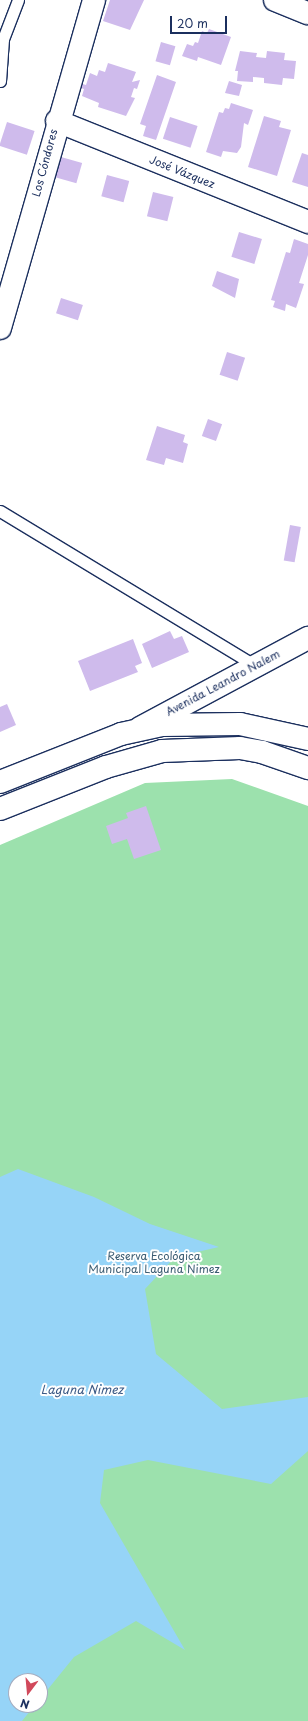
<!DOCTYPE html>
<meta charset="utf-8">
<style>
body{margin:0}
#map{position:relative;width:308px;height:1721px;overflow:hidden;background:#fff;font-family:"Playpen Sans",sans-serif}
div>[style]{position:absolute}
.green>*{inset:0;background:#9ce1ad}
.water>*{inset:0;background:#96d4f7}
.building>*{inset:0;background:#cfbbec;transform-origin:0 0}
.roads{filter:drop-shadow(1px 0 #1b2f5e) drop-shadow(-1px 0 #1b2f5e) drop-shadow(0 1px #1b2f5e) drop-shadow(0 -1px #1b2f5e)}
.lane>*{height:11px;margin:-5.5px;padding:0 5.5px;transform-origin:5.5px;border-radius:5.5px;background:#fff}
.street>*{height:22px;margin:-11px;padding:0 11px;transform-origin:11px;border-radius:11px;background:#fff}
.secondary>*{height:22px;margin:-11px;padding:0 11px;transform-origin:11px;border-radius:11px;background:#fff}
span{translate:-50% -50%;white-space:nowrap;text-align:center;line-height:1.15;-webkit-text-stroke:4px #fff;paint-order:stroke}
.street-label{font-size:11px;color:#1b2f5e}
.park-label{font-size:11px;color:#3b5c72}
.water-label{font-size:12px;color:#3a5884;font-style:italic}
.north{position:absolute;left:8px;top:1673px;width:40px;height:40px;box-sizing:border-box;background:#fff;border:1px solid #a4acbf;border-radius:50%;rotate:196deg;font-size:11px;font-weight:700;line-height:16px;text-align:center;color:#1b2f5e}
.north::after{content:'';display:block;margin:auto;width:14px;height:18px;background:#d1495b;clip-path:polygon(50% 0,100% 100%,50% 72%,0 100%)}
.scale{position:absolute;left:170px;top:16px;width:57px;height:18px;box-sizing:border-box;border:2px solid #1b2f5e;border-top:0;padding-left:5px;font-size:12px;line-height:14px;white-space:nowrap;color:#1b2f5e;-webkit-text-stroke:3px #fff;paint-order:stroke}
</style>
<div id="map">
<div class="green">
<i style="clip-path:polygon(evenodd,232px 779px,308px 806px,308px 1721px,0 1721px,0 845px,145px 783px,232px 779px,16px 1681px,40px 1681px,40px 1705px,16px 1705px,16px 1681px)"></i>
</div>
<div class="water">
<i style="clip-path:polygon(18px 1169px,94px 1197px,150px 1224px,219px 1247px,175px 1257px,145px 1289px,156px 1354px,222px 1409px,308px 1397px,308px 1451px,271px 1484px,148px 1460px,104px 1470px,100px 1503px,185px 1650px,136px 1621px,74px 1657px,40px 1699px,40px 1681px,16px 1681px,16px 1705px,35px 1705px,22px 1721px,0 1721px,0 1177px)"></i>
</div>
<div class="building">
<i style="clip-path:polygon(110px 0,144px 0,130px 30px,103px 21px)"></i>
<i style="clip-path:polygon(209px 29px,231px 37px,221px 65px,198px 57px,197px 61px,182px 56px,187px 44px,193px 46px,195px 42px,198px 43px,202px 31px,207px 33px)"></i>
<i style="left:161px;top:42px;width:15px;height:20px;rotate:16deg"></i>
<i style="clip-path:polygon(240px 51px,257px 53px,256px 57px,266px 58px,267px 51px,285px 53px,284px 60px,296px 61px,294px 79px,283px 78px,282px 85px,264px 83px,264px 78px,253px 77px,253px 82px,237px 81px,238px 71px,235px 71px)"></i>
<i style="clip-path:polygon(108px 63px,136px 72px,132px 82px,140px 80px,137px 89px,134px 88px,131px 97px,135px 98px,126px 116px,98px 107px,99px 103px,82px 96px,84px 89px,78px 87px,79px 83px,86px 85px,90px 73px,97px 76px,99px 70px,105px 72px)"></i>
<i style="clip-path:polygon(157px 75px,176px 82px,156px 140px,143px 136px,146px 126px,140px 124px)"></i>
<i style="clip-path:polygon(229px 81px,242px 85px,239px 96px,225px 93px)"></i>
<i style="clip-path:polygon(231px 103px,253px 110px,248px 125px,244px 123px,241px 147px,237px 153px,223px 151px,221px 157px,206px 152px,219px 112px,223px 113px,225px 108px,229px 109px)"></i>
<i style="clip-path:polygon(264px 116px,281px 121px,279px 127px,291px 130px,277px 176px,248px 167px)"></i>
<i style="left:170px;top:117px;width:29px;height:23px;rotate:18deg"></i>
<i style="left:7px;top:122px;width:29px;height:25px;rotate:18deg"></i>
<i style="clip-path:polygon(302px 153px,308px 155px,308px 187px,292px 182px)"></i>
<i style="left:61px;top:157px;width:22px;height:21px;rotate:16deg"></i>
<i style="left:107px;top:175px;width:23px;height:22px;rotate:15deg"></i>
<i style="left:153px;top:192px;width:21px;height:25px;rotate:14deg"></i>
<i style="left:239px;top:232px;width:24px;height:26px;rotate:17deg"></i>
<i style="clip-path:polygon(294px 239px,308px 244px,308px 255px,299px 283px,304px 284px,296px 308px,286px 304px,285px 311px,273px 307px,275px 301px,271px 300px,286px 252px,290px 253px)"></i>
<i style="clip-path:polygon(217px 271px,239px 279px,235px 298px,212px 286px)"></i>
<i style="left:61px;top:298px;width:23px;height:16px;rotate:18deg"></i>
<i style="left:227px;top:352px;width:19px;height:24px;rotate:18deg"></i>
<i style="left:208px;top:419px;width:15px;height:18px;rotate:20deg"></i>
<i style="clip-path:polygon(157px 426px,185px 435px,183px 442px,188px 444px,183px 463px,166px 458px,164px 465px,146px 460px)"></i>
<i style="left:290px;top:525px;width:11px;height:36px;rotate:10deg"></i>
<i style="clip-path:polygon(170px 631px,174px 639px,182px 636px,189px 652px,152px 668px,142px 644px)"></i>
<i style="clip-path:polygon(133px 639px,142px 663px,135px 666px,138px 672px,90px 691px,78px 661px)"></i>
<i style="clip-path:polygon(7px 704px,16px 725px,0 732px,0 707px)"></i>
<i style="clip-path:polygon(146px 806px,161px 850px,134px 859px,127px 839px,112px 844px,106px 826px,128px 818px,126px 813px)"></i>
</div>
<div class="roads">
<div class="lane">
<i style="left:0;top:81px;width:42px;rotate:-85.9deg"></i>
<i style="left:3px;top:39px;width:42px;rotate:-69deg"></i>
<i style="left:0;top:511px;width:297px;rotate:31.2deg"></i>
</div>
<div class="street">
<i style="left:57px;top:121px;width:271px;rotate:21.9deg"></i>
<i style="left:0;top:328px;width:341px;rotate:-74deg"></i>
<i style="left:140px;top:728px;width:191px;rotate:-28.2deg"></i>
</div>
<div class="secondary">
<i style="left:275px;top:0;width:35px;rotate:22deg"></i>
<i style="left:0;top:782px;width:130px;rotate:-21.6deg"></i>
<i style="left:121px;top:734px;width:42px;rotate:-12.4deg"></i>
<i style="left:162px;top:725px;width:78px;rotate:-0.7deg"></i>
<i style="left:240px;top:724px;width:70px;rotate:12.4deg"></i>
<i style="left:0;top:809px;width:114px;rotate:-21.6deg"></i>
<i style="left:106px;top:767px;width:58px;rotate:-15.9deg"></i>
<i style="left:162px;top:751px;width:78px;rotate:-2.2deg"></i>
<i style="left:240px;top:748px;width:22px;rotate:10deg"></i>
<i style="left:262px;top:752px;width:49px;rotate:19.2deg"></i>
</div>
</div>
<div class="street-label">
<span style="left:45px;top:163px;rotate:-75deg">Los Cóndores</span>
<span style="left:182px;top:172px;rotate:22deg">José Vázquez</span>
<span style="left:223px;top:683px;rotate:-28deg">Avenida Leandro Nalem</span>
</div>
<div class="park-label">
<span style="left:154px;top:1263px">Reserva Ecológica<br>Municipal Laguna Nimez</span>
</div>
<div class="water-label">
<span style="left:82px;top:1390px">Laguna Nimez</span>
</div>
<div class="north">N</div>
<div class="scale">20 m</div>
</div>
